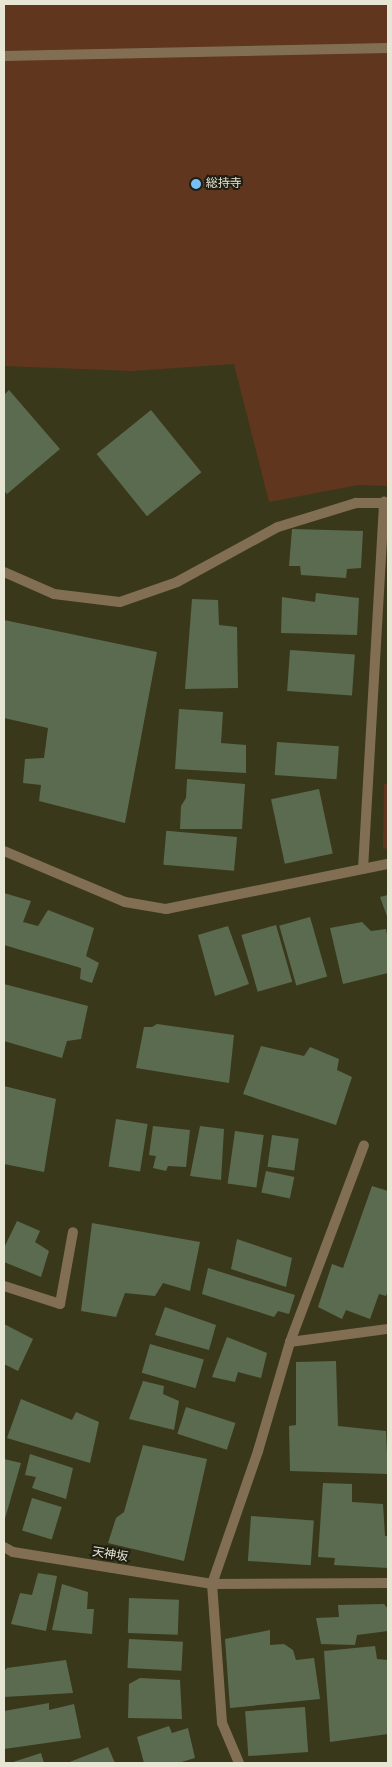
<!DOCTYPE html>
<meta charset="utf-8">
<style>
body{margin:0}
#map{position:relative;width:392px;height:1767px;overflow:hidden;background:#3a381b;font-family:"Work Sans","Noto Sans JP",sans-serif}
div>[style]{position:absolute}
.green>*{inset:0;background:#60361e}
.building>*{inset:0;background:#5b6b50;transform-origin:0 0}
.service>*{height:10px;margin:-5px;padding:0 5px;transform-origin:5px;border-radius:5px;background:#826f53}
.minor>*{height:10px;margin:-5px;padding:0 5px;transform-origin:5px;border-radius:5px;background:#826f53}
.dots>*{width:14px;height:14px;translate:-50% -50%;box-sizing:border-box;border:2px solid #1f1e12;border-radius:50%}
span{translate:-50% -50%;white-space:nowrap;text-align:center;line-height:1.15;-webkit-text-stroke:4px #1f1e12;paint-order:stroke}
.poi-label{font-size:12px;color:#e7e6d5}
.left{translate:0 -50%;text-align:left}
.street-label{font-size:12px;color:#e7e6d5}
.frame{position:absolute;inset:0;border:5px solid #e7e6d5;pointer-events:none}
</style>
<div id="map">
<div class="green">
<i style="clip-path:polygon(4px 4px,388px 4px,388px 486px,358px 485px,269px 502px,234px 364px,132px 371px,4px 366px)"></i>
<i style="clip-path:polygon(384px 784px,388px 784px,388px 848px,383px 849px)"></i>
</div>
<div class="building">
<i style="clip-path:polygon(9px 390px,60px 449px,7px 494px,4px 491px,4px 395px)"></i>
<i style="left:151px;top:410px;width:80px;height:70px;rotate:51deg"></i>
<i style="clip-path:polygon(292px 529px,363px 531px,361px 568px,347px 569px,346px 578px,301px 575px,300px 566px,289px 566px)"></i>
<i style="clip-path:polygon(316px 593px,359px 598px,357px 635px,281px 633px,282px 597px,315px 602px)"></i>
<i style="clip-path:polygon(192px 599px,218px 600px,219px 625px,237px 627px,238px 688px,185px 689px)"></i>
<i style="clip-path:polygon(4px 620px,157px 652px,125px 823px,39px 801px,41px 785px,23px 783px,25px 759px,44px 758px,48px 728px,4px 718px)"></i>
<i style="left:290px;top:650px;width:65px;height:41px;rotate:4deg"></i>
<i style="clip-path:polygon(179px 709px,223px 712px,221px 743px,246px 745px,246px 773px,175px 769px)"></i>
<i style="left:277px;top:742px;width:62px;height:33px;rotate:4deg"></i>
<i style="clip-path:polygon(187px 779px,245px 784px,242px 829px,180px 829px,181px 806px,186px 798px)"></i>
<i style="left:319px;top:789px;width:66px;height:49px;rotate:78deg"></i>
<i style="left:237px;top:837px;width:34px;height:71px;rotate:95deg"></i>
<i style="clip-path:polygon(4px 893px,31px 901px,23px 922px,38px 926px,48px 910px,94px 928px,86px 956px,99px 963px,92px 983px,80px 979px,81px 968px,4px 945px)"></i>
<i style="clip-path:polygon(388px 895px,388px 919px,380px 897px)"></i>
<i style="left:310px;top:917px;width:62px;height:32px;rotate:74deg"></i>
<i style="clip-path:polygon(362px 922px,371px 931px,386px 929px,388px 940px,388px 973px,343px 984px,330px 928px)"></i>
<i style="left:276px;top:925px;width:59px;height:36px;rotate:74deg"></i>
<i style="clip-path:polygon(228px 926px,249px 984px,215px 996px,198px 935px)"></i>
<i style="clip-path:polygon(4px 984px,88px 1006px,81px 1039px,67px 1041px,62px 1058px,4px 1041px)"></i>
<i style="clip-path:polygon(157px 1024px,234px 1035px,229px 1083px,136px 1068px,144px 1027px,152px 1027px)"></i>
<i style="clip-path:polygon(261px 1046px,304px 1056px,310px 1047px,339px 1059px,337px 1070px,352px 1077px,336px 1125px,243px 1094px)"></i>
<i style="clip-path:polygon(4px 1086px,56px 1099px,44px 1172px,4px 1164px)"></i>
<i style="left:116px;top:1119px;width:32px;height:48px;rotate:9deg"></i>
<i style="clip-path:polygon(153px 1126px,190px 1130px,186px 1167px,168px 1166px,166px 1171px,153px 1168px,156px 1156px,149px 1155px)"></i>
<i style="clip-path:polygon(200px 1126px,224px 1129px,221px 1180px,190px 1176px)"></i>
<i style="left:235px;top:1131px;width:29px;height:53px;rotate:8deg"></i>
<i style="left:272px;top:1135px;width:27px;height:32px;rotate:8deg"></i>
<i style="left:266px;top:1171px;width:29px;height:22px;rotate:12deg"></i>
<i style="clip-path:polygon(372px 1186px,388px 1191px,388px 1290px,386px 1296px,379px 1294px,370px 1319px,346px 1310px,342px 1319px,318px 1307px,332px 1264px,343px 1268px)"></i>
<i style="clip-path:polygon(17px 1221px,40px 1231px,35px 1242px,49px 1251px,41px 1277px,4px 1262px,4px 1248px)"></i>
<i style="clip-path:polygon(92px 1223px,200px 1242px,190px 1291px,163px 1283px,155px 1296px,125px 1293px,116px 1317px,81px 1311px)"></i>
<i style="clip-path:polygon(237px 1239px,292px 1258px,286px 1287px,231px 1269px)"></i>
<i style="clip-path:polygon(208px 1268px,295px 1295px,289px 1314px,278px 1311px,274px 1317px,202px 1294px)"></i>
<i style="clip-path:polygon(165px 1307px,216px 1325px,209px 1350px,155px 1335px)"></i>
<i style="clip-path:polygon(4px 1324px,33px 1339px,18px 1371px,4px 1364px)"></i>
<i style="clip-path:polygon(227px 1337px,267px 1353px,261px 1378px,238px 1372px,235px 1382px,212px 1377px)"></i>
<i style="left:150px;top:1344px;width:56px;height:30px;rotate:16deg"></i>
<i style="clip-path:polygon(336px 1361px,338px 1426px,386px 1431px,388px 1474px,290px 1471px,289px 1426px,296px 1425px,296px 1362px)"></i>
<i style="clip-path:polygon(143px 1381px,164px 1386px,163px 1394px,179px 1401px,174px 1430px,129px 1419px)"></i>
<i style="clip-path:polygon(21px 1399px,72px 1420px,76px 1412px,99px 1422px,90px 1463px,7px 1438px)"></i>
<i style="left:186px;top:1407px;width:52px;height:28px;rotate:18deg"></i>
<i style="clip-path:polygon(143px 1445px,207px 1459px,184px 1561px,108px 1543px,116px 1518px,124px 1512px)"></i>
<i style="clip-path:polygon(30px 1454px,73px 1468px,66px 1499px,32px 1488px,36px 1477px,25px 1475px)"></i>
<i style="clip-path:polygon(4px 1459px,21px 1463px,4px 1522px)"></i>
<i style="clip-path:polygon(323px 1483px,352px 1484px,352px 1502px,383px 1504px,385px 1536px,388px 1536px,388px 1568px,334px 1565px,335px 1558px,318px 1557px)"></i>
<i style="left:32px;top:1498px;width:31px;height:34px;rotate:17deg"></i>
<i style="left:251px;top:1516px;width:63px;height:45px;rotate:4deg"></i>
<i style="clip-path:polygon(38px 1573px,57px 1576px,46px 1631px,11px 1624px,20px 1593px,32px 1595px)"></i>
<i style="clip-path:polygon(62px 1584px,88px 1592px,87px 1609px,94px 1609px,92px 1634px,52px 1630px)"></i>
<i style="left:129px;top:1598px;width:50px;height:35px;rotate:2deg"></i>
<i style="clip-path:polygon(384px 1604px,388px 1609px,388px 1631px,357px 1635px,355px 1645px,321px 1644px,316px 1618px,339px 1617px,338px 1605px)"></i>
<i style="clip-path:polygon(270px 1630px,270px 1645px,284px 1644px,293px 1650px,296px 1660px,314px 1658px,320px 1699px,230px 1708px,225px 1639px)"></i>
<i style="left:129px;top:1639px;width:54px;height:29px;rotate:3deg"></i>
<i style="clip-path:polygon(375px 1646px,377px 1659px,388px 1660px,388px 1734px,330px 1742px,324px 1651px)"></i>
<i style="clip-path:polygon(66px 1660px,73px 1693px,4px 1697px,4px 1671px,7px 1668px)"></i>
<i style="clip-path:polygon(140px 1678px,180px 1680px,182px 1719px,128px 1718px,129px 1684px)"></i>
<i style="clip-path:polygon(49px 1703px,49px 1710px,74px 1704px,81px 1738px,4px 1749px,4px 1711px)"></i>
<i style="left:305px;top:1707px;width:45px;height:60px;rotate:86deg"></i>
<i style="clip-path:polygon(169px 1726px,172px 1733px,188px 1728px,195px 1758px,178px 1763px,144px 1763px,137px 1737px)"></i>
<i style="clip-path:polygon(108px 1747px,115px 1763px,67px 1763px)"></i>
<i style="clip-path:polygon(41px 1753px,44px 1763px,10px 1763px)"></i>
</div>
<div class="service">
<i style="left:4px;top:56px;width:384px;rotate:-1.2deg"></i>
</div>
<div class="minor">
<i style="left:4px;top:572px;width:55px;rotate:23.7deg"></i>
<i style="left:54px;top:594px;width:66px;rotate:6.9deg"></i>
<i style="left:120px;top:602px;width:60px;rotate:-19.3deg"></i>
<i style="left:177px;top:582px;width:115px;rotate:-28.6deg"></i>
<i style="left:278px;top:527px;width:82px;rotate:-17.1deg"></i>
<i style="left:356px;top:503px;width:32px"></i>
<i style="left:4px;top:851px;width:131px;rotate:22.9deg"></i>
<i style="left:125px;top:902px;width:42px;rotate:9.7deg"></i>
<i style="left:166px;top:909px;width:227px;rotate:-11.5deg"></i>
<i style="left:363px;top:869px;width:368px;rotate:-86.7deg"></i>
<i style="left:4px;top:1286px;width:59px;rotate:17.8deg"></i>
<i style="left:60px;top:1304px;width:73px;rotate:-79.8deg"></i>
<i style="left:290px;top:1342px;width:99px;rotate:-7.6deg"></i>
<i style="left:4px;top:1547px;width:10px;rotate:29deg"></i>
<i style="left:13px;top:1552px;width:202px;rotate:9.1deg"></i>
<i style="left:212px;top:1584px;width:176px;rotate:-0.3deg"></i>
<i style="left:239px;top:1763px;width:43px;rotate:-113deg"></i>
<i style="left:222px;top:1723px;width:139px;rotate:-94.1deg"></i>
<i style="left:212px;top:1584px;width:141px;rotate:-70.9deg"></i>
<i style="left:258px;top:1451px;width:114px;rotate:-73.6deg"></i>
<i style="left:290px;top:1342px;width:210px;rotate:-69.4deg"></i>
</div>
<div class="dots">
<i style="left:196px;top:184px;background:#76c0f7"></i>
</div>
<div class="poi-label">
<span class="left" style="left:206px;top:184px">総持寺</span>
</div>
<div class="street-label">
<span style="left:110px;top:1555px;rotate:9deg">天神坂</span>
</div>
<div class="frame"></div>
</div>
